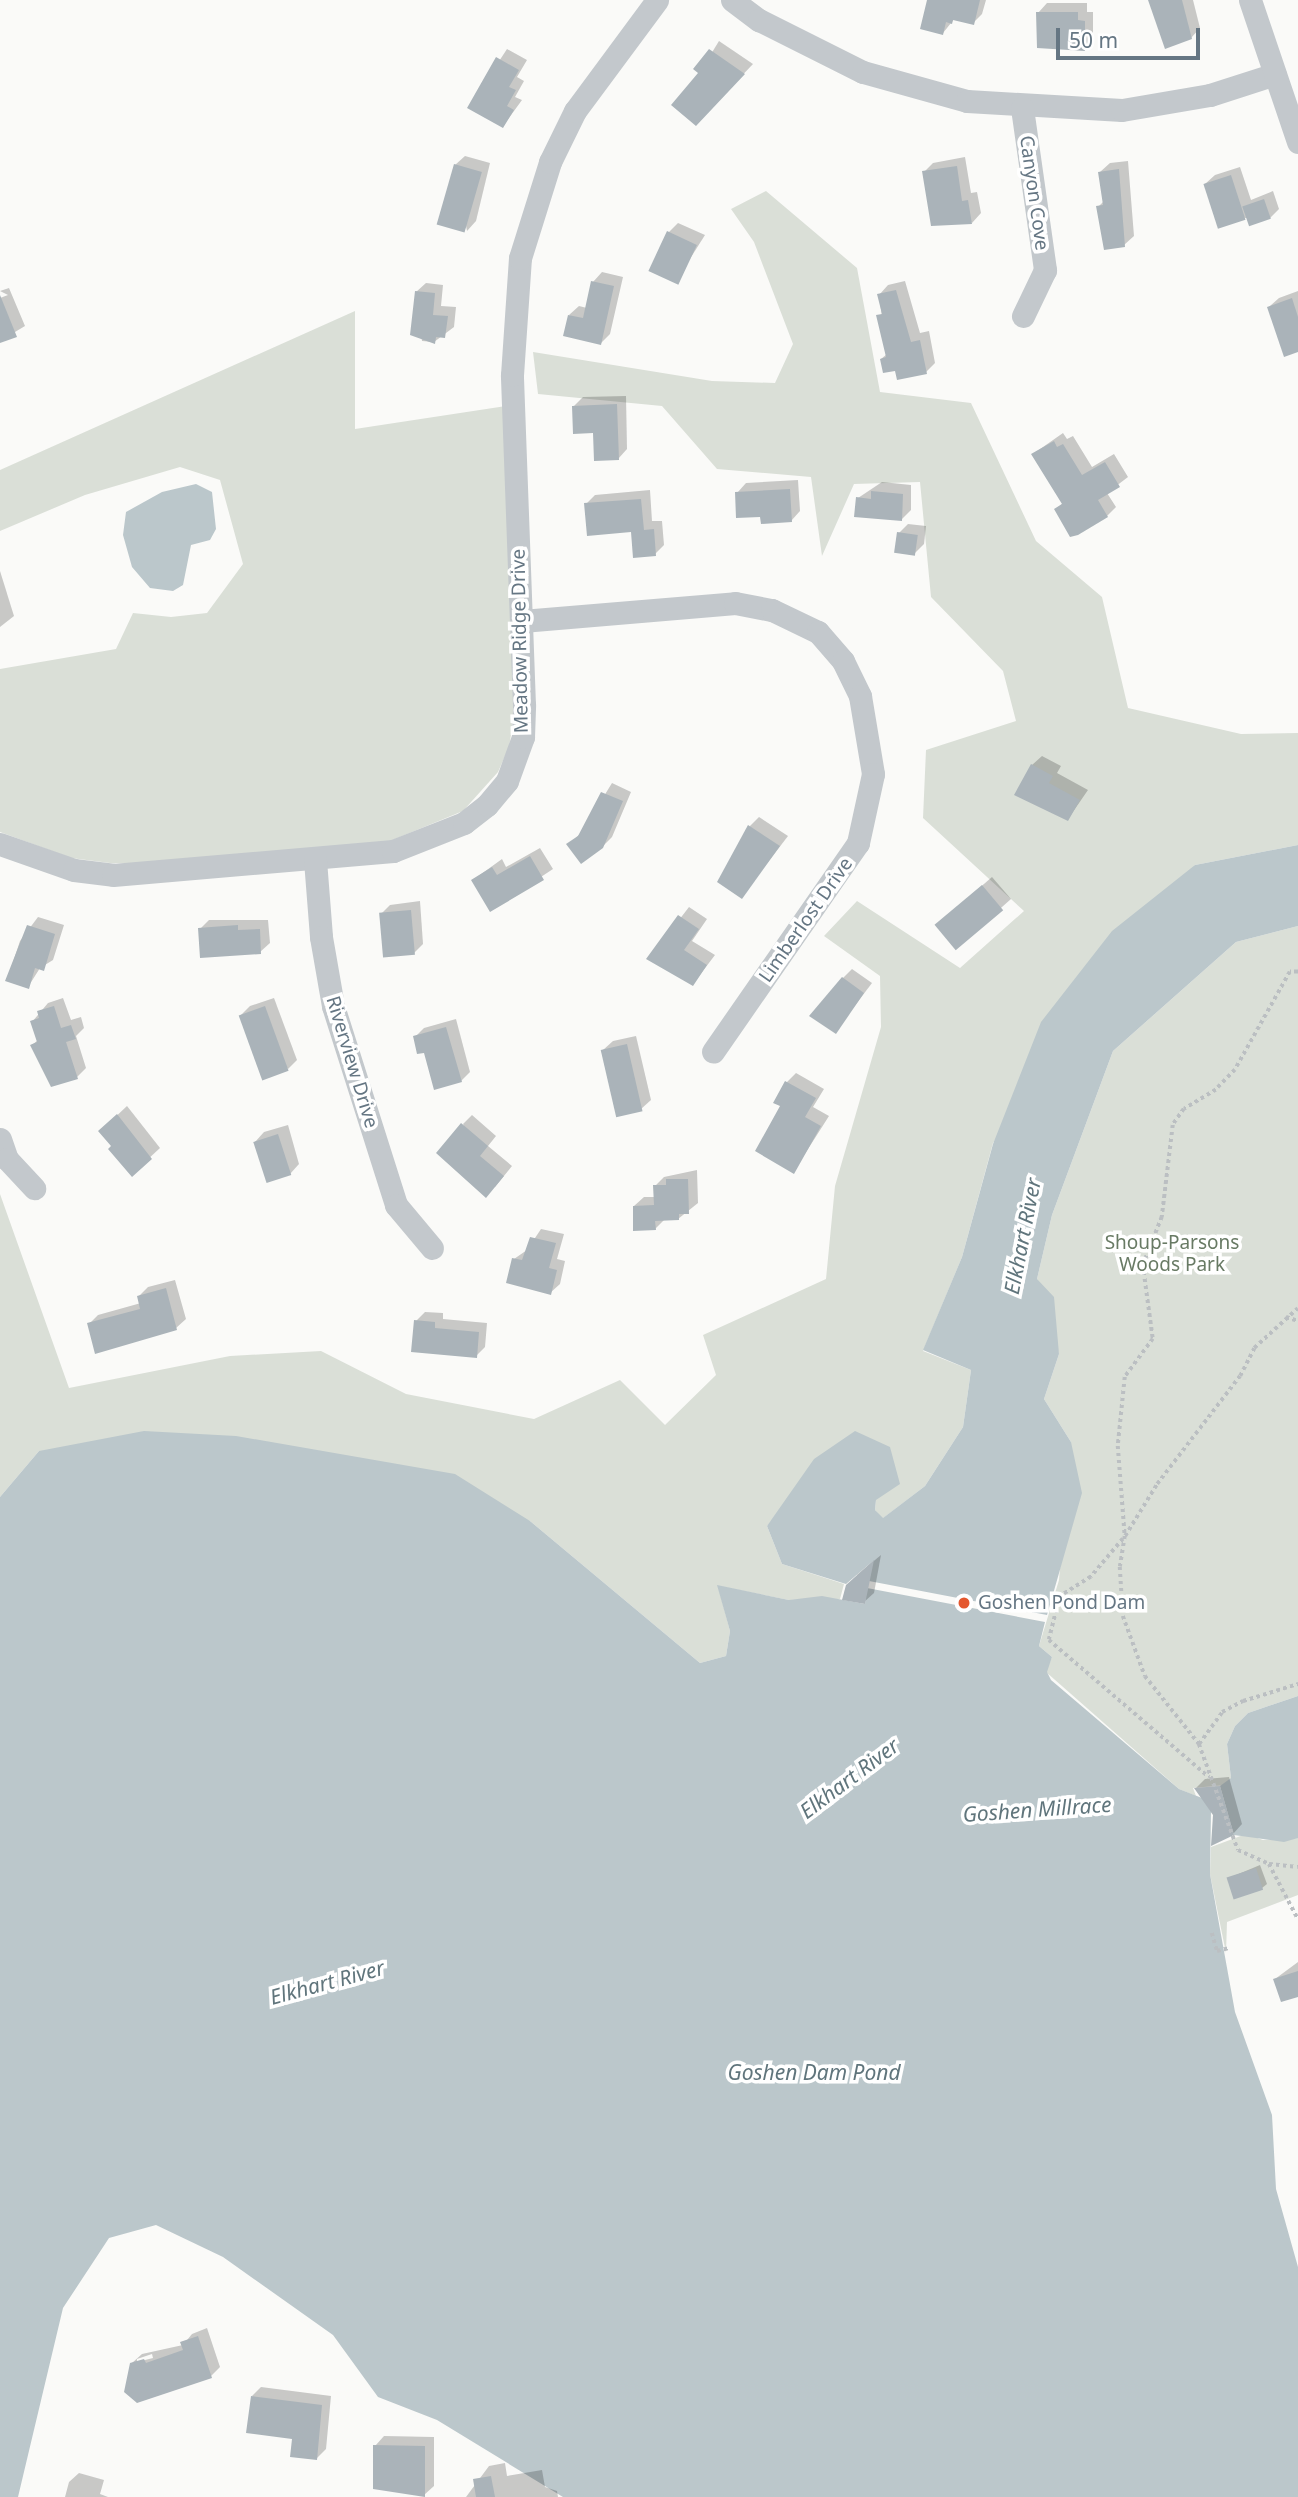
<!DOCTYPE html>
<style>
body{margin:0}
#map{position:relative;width:1298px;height:2497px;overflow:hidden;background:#fafaf8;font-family:"Noto Sans",sans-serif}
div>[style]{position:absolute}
.green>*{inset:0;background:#dadfd7}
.water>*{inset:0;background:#bbc7cb}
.shadow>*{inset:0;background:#0003}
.building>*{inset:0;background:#aab3b9;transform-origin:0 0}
.path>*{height:3.5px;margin-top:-1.75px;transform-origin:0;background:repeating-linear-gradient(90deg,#bbbfc2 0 3.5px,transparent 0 7px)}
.street>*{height:23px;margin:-11.5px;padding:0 11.5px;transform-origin:11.5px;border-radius:11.5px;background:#c3c8cc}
.dots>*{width:19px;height:19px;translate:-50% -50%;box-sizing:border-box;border:4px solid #fff;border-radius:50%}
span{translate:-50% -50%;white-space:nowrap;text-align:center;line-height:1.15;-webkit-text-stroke:7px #fff;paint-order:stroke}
.street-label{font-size:19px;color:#657683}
.park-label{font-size:19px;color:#687a64}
.poi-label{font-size:19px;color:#657683}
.left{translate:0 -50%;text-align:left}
.water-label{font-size:21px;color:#60757c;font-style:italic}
.scale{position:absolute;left:1056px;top:28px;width:144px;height:32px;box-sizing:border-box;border:4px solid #657683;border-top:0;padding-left:9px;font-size:21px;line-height:24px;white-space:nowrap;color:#657683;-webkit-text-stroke:5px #fff;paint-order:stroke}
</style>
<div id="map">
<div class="green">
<i style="clip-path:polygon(766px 191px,857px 268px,880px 392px,971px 403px,1036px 541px,1102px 597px,1128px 708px,1241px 734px,1298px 733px,1298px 845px,1195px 865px,993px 1143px,962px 1257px,923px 1351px,971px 1370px,963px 1427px,925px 1486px,882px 1519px,875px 1510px,876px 1500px,772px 1520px,767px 1526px,782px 1564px,844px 1584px,840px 1599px,789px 1600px,718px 1586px,730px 1631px,726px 1656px,700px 1663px,530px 1521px,39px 1451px,0 1497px,0 1194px,69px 1388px,230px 1356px,321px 1351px,406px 1394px,534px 1419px,620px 1380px,665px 1425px,716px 1375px,703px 1335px,826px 1279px,835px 1186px,881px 1027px,880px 976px,824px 936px,857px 901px,960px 968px,1024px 911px,923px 818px,926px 750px,1016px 721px,1003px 671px,931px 597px,920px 482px,854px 484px,822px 556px,811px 477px,717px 469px,662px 406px,538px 394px,533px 352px,712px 381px,775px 383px,793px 344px,754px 242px,731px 209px)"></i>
<i style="clip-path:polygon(355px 311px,355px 429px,506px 406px,514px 716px,509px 747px,498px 772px,463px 811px,390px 841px,150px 864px,110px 863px,71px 858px,0 832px,0 669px,116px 649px,133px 613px,171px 617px,207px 613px,243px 564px,220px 480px,180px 467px,85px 495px,0 531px,0 470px)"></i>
<i style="clip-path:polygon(1298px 926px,1298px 1696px,1248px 1713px,1235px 1726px,1227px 1744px,1231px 1778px,1225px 1785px,1193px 1788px,1196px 1796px,1179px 1789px,1046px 1672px,1052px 1657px,1039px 1646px,1059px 1580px,1071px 1442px,1044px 1399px,1059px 1354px,1037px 1279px,1052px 1215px,1113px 1051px,1236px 942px)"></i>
<i style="clip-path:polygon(1246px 1834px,1263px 1840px,1298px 1838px,1298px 1895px,1227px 1922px,1226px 1953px,1210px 1874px,1211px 1847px)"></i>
</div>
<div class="water">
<i style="clip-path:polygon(196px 484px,212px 492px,216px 529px,210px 540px,191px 545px,183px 585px,173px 591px,150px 588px,132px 567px,123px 535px,126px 512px,162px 492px)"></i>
<i style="clip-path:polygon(1298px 845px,1298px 926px,1236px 942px,1113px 1051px,1052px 1215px,1037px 1279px,1054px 1297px,1059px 1354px,1044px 1399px,1071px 1442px,1082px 1493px,1047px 1615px,869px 1581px,873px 1561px,846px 1584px,782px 1564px,767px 1526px,814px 1459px,855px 1431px,890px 1447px,900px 1484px,876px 1500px,875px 1510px,883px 1518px,925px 1486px,963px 1427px,971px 1370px,923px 1350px,962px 1257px,993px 1144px,1041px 1022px,1112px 931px,1195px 865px)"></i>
<i style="clip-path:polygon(144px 1431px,236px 1436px,455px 1474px,530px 1521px,700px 1663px,726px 1656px,730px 1631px,717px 1585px,789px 1600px,822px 1596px,865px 1604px,867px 1588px,1045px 1622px,1039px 1646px,1052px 1657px,1047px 1672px,1051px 1680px,1179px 1789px,1202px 1798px,1211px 1811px,1210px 1874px,1235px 2012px,1272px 2115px,1276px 2189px,1298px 2267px,1298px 2497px,563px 2497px,437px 2420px,378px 2397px,333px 2335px,223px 2257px,156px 2225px,109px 2238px,63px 2308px,18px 2497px,0 2497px,0 1497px,39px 1451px)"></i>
<i style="clip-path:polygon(1298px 1696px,1298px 1838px,1284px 1842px,1234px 1835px,1220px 1786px,1231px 1778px,1227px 1744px,1235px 1726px,1248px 1713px)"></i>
</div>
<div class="shadow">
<i style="clip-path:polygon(929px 0,986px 0,982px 14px,973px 23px,955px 18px,943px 33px)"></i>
<i style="clip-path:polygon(1149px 0,1193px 0,1200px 28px,1191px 38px)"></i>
<i style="clip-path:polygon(1047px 3px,1087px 3px,1087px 12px,1093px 12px,1093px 40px,1084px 49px,1038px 13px)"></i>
<i style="clip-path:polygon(719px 41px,753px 64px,696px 124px,700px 72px)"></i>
<i style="clip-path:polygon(507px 49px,527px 60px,517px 77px,524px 81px,515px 97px,522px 100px,503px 126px,469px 107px)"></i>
<i style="clip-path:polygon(465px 156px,490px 163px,476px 221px,467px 231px,455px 165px)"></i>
<i style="clip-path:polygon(965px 157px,971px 193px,977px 192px,981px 213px,972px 223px,924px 172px,933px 163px)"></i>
<i style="clip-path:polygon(1128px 161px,1134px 236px,1124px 245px,1098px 207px,1104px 201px,1100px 172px,1110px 163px)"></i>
<i style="clip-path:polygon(1240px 167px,1251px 200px,1273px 191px,1279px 209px,1270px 218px,1245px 218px,1205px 184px,1215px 175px)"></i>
<i style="clip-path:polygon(678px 223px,705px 235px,676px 281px,669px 232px)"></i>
<i style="clip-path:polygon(602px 272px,623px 277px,610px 334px,601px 343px,569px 315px,579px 306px,587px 308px,593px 282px)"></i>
<i style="clip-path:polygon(905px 281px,920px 333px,929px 331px,935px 363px,926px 372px,896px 369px,881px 359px,887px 354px,879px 295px,888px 285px)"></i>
<i style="clip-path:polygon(426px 283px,443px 285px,441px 306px,456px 307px,454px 327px,434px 342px,422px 341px,416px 292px)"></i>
<i style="clip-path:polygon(9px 288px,25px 326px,0 341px,0 298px,8px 295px,0 291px)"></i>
<i style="clip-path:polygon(1298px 291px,1298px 351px,1269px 307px,1279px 298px)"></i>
<i style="clip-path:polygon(626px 396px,627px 449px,618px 459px,574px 406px,583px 397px)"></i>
<i style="clip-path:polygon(1063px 433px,1067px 439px,1073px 436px,1092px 467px,1114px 454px,1128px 477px,1107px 493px,1116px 507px,1107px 516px,1056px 509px,1063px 503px,1033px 454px)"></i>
<i style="clip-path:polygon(798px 480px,800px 511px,791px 521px,762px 515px,737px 493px,746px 483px)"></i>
<i style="clip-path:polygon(882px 482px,911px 485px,911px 510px,902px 519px,858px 498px)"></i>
<i style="clip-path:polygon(650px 490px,652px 521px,662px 521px,664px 545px,655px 554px,632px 531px,586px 504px,595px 495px)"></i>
<i style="clip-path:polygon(908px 524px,926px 526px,924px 544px,915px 553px,899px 533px)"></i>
<i style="clip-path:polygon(0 571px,14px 616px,0 627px)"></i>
<i style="clip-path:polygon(1042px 756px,1061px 766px,1057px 773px,1088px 790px,1068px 819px,1032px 765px)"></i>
<i style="clip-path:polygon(612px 783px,631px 792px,612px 837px,602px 847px,569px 844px,582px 832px)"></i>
<i style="clip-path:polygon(759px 817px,788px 836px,742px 896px,750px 826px)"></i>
<i style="clip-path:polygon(540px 848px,553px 869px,491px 910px,473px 880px,502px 859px,506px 867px)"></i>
<i style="clip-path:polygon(992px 877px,1011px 899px,956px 948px,946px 917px)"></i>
<i style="clip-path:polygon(420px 901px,423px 944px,414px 953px,381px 914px,390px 905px)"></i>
<i style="clip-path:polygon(689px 907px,707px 919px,692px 941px,715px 955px,693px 984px,649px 959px)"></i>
<i style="clip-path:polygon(38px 917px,64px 925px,53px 960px,40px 968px,28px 987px,7px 980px,20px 941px)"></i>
<i style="clip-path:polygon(209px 920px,268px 920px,270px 943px,260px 952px,200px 929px)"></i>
<i style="clip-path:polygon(852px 969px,872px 983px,835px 1032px,843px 978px)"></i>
<i style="clip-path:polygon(63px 998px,71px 1020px,81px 1017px,84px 1028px,76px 1036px,86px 1068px,77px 1077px,32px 1045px,38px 1040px,32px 1022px,48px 1003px)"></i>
<i style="clip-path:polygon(274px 998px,297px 1060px,288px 1069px,241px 1015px,250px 1006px)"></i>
<i style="clip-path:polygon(456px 1019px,470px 1072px,461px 1081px,415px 1037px,424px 1028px)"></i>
<i style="clip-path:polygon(636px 1036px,651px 1100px,641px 1109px,603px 1050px,613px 1041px)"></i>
<i style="clip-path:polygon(796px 1073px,824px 1089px,813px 1107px,829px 1116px,794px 1171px,783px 1106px,787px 1082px)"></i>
<i style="clip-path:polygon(127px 1106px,160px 1148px,132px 1174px,114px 1146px,110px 1122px)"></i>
<i style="clip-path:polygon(472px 1115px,496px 1136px,488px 1146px,512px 1166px,495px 1187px,463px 1124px)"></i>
<i style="clip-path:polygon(288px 1125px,299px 1164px,290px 1174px,255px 1142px,264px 1132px)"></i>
<i style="clip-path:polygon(697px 1170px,698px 1203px,678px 1219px,665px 1219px,655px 1229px,634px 1206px,644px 1197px,655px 1197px,655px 1186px,664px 1177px)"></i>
<i style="clip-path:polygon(541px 1229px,564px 1234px,557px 1259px,565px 1261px,560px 1284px,550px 1293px,514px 1259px,527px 1250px)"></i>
<i style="clip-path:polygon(175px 1280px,186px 1319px,176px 1328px,89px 1324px,98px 1315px,141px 1303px,139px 1296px,148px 1287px)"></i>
<i style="clip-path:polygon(425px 1312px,443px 1313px,443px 1319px,487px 1323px,485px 1347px,476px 1356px,416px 1321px)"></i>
<i style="clip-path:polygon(881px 1555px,874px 1593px,864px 1602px,857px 1575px)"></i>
<i style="clip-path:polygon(1229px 1777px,1242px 1824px,1233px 1834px,1196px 1788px,1205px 1779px)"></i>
<i style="clip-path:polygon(1260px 1865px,1267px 1884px,1262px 1888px,1229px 1878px)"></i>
<i style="clip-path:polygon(1298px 1962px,1298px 1995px,1275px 1979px)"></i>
<i style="clip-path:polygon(evenodd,207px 2328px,220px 2367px,211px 2376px,132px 2363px,142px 2354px,183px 2345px,192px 2334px,207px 2328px,152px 2354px,153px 2358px,137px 2362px,137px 2359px,152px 2354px)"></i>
<i style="clip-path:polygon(261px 2387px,331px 2396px,326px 2449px,317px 2458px,252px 2396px)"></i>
<i style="clip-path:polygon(384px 2436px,434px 2437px,434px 2486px,424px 2495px,375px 2446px)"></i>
<i style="clip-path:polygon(505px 2463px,507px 2476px,542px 2470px,545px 2487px,557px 2491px,558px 2497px,466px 2497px,489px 2466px)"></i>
<i style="clip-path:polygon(79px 2473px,104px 2480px,100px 2494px,108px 2497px,65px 2497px,69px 2482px)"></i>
</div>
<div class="building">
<i style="clip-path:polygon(927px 0,980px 0,974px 25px,953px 20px,952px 24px,946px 22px,943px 35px,920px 29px)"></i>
<i style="clip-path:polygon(1148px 0,1182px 0,1192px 39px,1165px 49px)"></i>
<i style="clip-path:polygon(1036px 12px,1078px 12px,1078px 20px,1085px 21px,1085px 51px,1037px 48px)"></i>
<i style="clip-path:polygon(709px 49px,745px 74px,696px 126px,671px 105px,698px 73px,693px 69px)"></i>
<i style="clip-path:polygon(496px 57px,519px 70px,509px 87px,516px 90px,507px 106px,514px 110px,503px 128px,467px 108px)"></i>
<i style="left:454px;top:164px;width:29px;height:63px;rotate:16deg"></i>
<i style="clip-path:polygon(957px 166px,962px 201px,968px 200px,972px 224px,931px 226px,922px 171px)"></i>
<i style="clip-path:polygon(1119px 169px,1125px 247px,1104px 250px,1096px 206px,1103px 205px,1098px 172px)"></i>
<i style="left:1231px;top:175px;width:47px;height:29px;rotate:72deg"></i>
<i style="left:1264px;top:199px;width:21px;height:23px;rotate:71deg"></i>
<i style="left:667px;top:231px;width:33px;height:44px;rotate:25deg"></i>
<i style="clip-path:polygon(591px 281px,614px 286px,601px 345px,563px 336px,568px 315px,583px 318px)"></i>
<i style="clip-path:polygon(896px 290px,911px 342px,920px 340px,927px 374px,897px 380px,895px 371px,883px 373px,880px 359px,886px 357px,876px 315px,882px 314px,877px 294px)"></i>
<i style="clip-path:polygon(415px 291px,435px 293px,433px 315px,448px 316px,445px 338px,436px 337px,435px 344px,410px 335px)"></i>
<i style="clip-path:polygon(0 295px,17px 337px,0 343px)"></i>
<i style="clip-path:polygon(1292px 298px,1298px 317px,1298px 352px,1284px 357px,1267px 307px)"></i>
<i style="clip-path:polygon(617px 404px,619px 460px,594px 461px,593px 433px,573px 434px,572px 406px)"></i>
<i style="clip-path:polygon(1054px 441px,1057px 447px,1063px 444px,1082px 475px,1105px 462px,1120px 487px,1098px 500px,1108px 517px,1078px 535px,1070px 537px,1054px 509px,1062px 504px,1031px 454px)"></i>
<i style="clip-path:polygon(790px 489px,792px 522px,761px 524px,760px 517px,736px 518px,735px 492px)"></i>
<i style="clip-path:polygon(871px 491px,903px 494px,902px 521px,854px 517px,856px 497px,871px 499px)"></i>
<i style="clip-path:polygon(641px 499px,644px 530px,654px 529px,656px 556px,633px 558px,631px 532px,587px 536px,584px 503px)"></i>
<i style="left:897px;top:532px;width:21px;height:21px;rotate:8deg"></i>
<i style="clip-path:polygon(1031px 764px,1053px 776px,1049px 783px,1080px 800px,1068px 821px,1014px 795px)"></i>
<i style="clip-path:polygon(601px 792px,623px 801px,603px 848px,581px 864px,566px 844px,578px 836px)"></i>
<i style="clip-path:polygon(748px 825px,780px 846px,742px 899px,717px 882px)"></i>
<i style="clip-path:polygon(530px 856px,544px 880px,490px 912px,471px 880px,492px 867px,497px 875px)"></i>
<i style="left:982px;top:885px;width:33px;height:62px;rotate:50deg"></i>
<i style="left:411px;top:910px;width:45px;height:32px;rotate:85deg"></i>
<i style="clip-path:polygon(678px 915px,699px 929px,684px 950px,707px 965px,693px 986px,646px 959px)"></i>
<i style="clip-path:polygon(27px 925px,55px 934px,44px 971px,35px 968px,29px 989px,5px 981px)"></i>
<i style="clip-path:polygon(238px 925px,238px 930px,260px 929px,261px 954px,200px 958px,198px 928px)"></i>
<i style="clip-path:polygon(842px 977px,864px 993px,836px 1034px,809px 1016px)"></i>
<i style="clip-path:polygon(54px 1006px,61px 1028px,71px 1025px,76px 1039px,66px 1042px,78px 1079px,51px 1087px,30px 1045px,37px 1042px,30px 1021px,39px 1018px,37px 1011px)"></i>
<i style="left:265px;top:1006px;width:69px;height:28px;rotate:70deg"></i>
<i style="clip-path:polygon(446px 1027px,462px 1082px,434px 1090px,424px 1053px,417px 1054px,413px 1036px)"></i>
<i style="left:627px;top:1044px;width:69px;height:27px;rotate:77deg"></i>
<i style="clip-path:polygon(785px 1081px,816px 1098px,805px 1117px,821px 1126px,794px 1174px,755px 1151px,780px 1106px,773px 1103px)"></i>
<i style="clip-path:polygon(117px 1114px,152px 1159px,132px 1177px,108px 1149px,111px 1146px,98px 1131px)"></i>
<i style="clip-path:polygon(461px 1123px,488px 1146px,480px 1156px,504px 1176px,486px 1198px,436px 1153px)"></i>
<i style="left:278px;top:1134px;width:43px;height:26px;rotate:72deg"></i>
<i style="clip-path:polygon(666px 1179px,688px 1179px,689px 1214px,679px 1214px,679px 1220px,655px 1221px,656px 1230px,633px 1231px,633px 1206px,654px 1205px,653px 1185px,666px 1185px)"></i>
<i style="clip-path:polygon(530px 1237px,556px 1243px,549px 1268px,557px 1270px,551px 1295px,506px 1283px,512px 1258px,522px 1260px)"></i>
<i style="clip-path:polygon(166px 1288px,177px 1330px,95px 1354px,87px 1323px,140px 1309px,137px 1296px)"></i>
<i style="clip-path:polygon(414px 1320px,435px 1322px,435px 1328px,479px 1332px,477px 1358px,411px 1352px)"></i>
<i style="clip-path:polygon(874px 1560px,865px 1604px,842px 1600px,846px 1585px)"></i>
<i style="clip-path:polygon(1220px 1786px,1234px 1835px,1211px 1846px,1213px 1815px,1194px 1788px)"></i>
<i style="left:1256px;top:1868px;width:23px;height:31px;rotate:72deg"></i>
<i style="clip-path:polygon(1298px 1971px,1298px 1997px,1281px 2002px,1273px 1979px)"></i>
<i style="clip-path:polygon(198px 2336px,212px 2378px,137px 2403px,124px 2392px,130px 2363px,144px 2359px,146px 2363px,183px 2350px,180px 2342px)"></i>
<i style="clip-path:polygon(251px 2396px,322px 2405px,317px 2460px,290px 2457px,292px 2439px,246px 2433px)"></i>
<i style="clip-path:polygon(373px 2445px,425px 2446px,425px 2497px,373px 2489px)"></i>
<i style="clip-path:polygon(491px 2476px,495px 2497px,476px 2497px,473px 2479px)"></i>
</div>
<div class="path">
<i style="left:1298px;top:972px;width:8px;rotate:180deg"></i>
<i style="left:1290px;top:972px;width:112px;rotate:119.3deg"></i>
<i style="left:1235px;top:1070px;width:28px;rotate:134deg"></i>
<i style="left:1216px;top:1090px;width:37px;rotate:149deg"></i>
<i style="left:1184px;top:1109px;width:19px;rotate:125deg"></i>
<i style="left:1173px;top:1125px;width:93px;rotate:96.8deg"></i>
<i style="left:1162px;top:1217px;width:52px;rotate:111.6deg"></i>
<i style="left:1143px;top:1265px;width:75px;rotate:82.3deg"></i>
<i style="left:1153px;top:1339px;width:47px;rotate:126.4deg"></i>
<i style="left:1125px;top:1377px;width:69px;rotate:95.8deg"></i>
<i style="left:1118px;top:1446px;width:90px;rotate:85.6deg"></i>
<i style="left:1125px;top:1536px;width:61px;rotate:-58.4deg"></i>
<i style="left:1157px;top:1484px;width:136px;rotate:-52.5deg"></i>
<i style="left:1240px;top:1376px;width:31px;rotate:-63deg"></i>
<i style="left:1254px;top:1348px;width:59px;rotate:-42.3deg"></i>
<i style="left:1286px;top:1317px;width:13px;rotate:18deg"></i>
<i style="left:1125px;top:1536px;width:31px;rotate:99deg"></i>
<i style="left:1120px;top:1567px;width:49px;rotate:86.5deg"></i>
<i style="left:1123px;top:1616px;width:64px;rotate:69.9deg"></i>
<i style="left:1145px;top:1676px;width:87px;rotate:51.5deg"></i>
<i style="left:1199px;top:1744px;width:113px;rotate:69.8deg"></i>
<i style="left:1238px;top:1850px;width:34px;rotate:24deg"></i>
<i style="left:1269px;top:1864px;width:29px;rotate:6deg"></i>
<i style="left:1123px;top:1539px;width:50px;rotate:130.1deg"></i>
<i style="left:1091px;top:1577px;width:36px;rotate:148deg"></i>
<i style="left:1060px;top:1596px;width:45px;rotate:104deg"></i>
<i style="left:1049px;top:1640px;width:211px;rotate:40.6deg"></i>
<i style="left:1199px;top:1744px;width:39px;rotate:-54deg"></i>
<i style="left:1222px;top:1712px;width:24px;rotate:-28deg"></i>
<i style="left:1243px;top:1701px;width:58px;rotate:-17.2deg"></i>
<i style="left:1269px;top:1864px;width:62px;rotate:62.2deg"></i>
<i style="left:1212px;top:1933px;width:19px;rotate:74deg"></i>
<i style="left:1217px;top:1951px;width:12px;rotate:-14deg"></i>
</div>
<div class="street">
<i style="left:732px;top:0;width:34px;rotate:37deg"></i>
<i style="left:759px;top:20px;width:116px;rotate:26.6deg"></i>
<i style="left:863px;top:72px;width:108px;rotate:15.6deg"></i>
<i style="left:967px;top:101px;width:155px;rotate:3.3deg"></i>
<i style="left:1122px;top:110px;width:89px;rotate:-9.7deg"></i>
<i style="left:1210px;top:95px;width:68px;rotate:-17.9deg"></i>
<i style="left:1250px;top:0;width:150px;rotate:71.3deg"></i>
<i style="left:1022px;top:108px;width:164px;rotate:81.9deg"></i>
<i style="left:1045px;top:270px;width:51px;rotate:115.6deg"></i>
<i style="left:522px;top:621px;width:214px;rotate:-4.8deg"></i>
<i style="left:735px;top:603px;width:38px;rotate:11deg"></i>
<i style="left:772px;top:610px;width:51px;rotate:25.6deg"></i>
<i style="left:818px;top:632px;width:38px;rotate:49deg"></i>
<i style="left:843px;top:661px;width:39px;rotate:64deg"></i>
<i style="left:860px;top:696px;width:79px;rotate:80.5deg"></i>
<i style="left:873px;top:774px;width:71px;rotate:102.3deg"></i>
<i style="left:858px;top:843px;width:254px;rotate:124.8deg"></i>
<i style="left:0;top:844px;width:78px;rotate:19.4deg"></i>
<i style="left:74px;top:870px;width:39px;rotate:7deg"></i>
<i style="left:113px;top:875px;width:281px;rotate:-4.9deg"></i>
<i style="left:393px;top:851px;width:76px;rotate:-21.5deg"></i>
<i style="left:464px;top:823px;width:29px;rotate:-38deg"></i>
<i style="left:487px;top:805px;width:31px;rotate:-50deg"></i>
<i style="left:507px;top:781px;width:47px;rotate:-70deg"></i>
<i style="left:523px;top:737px;width:32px;rotate:-88deg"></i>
<i style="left:524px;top:705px;width:330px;rotate:-92.1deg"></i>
<i style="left:512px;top:375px;width:117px;rotate:-86.1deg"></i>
<i style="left:520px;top:258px;width:101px;rotate:-72.6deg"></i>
<i style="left:550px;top:162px;width:57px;rotate:-63.9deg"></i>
<i style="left:575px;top:111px;width:138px;rotate:-53.5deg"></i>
<i style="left:315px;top:860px;width:77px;rotate:85.5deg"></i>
<i style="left:321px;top:937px;width:70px;rotate:80.1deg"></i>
<i style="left:333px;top:1006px;width:209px;rotate:72.4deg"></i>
<i style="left:396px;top:1205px;width:56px;rotate:50.1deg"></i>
<i style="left:0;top:1139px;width:21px;rotate:71deg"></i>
<i style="left:7px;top:1159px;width:40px;rotate:47deg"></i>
</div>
<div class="dots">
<i style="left:964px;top:1603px;background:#e4572e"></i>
</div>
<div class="street-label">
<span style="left:1034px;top:193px;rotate:82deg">Canyon Cove</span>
<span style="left:520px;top:641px;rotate:-91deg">Meadow Ridge Drive</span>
<span style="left:806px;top:920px;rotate:-55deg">Limberlost Drive</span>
<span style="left:352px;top:1062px;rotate:73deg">Riverview Drive</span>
</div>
<div class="park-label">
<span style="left:1172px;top:1254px">Shoup-Parsons<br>Woods Park</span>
</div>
<div class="poi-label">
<span class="left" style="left:978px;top:1603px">Goshen Pond Dam</span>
</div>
<div class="water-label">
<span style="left:1022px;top:1236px;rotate:-79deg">Elkhart River</span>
<span style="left:849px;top:1778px;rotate:-37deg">Elkhart River</span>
<span style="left:1037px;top:1809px;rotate:-4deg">Goshen Millrace</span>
<span style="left:327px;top:1982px;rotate:-15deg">Elkhart River</span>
<span style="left:814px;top:2072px">Goshen Dam Pond</span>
</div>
<div class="scale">50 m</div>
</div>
